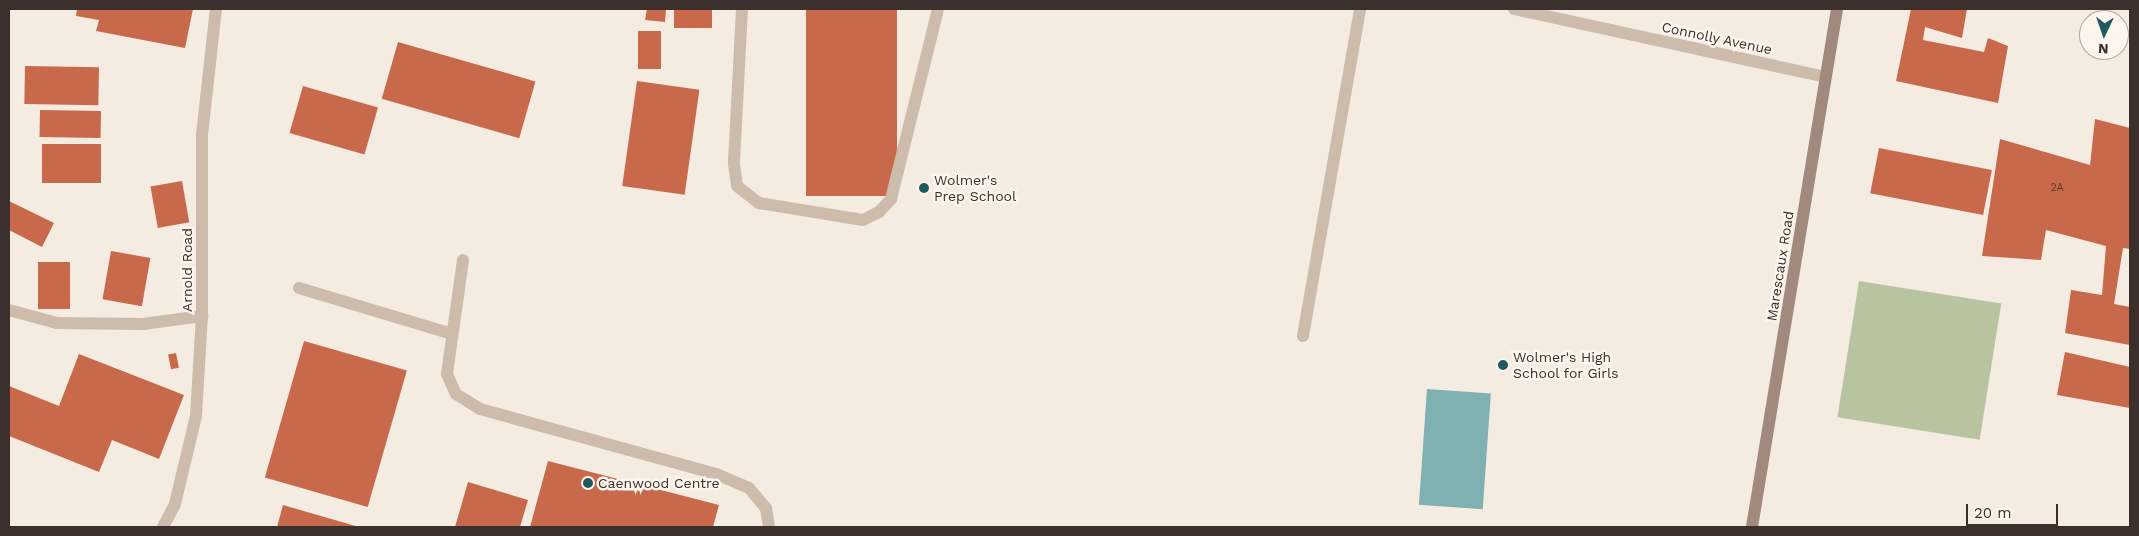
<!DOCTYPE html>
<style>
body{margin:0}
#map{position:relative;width:2139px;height:536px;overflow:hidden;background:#f4ebe1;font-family:"Work Sans",sans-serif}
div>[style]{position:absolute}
.green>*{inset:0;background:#b8c4a0;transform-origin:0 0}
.water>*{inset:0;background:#7fb0b2;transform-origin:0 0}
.building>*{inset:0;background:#c8694b;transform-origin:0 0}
.lane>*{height:12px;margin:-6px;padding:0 6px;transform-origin:6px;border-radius:6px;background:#cdbbac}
.street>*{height:12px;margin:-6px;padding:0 6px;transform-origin:6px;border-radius:6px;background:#cdbbac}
.secondary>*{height:12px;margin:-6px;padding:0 6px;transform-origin:6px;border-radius:6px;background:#a18a7d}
.dots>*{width:14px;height:14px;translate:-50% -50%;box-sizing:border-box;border:2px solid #fbf5ee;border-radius:50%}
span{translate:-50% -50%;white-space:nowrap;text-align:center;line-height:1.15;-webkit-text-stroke:5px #fbf5ee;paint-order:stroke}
.number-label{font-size:11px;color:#5e3e33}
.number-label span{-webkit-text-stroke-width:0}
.street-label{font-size:14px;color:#3b302b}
.poi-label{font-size:14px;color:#3b302b}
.left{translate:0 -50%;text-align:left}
.frame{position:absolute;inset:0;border:10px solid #3b302b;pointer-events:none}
.north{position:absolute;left:2079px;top:10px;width:50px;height:50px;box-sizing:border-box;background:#fbf5ee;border:1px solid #aea6a0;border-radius:50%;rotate:183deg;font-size:14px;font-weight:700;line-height:20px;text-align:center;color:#3b302b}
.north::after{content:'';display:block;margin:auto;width:18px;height:22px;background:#1f5a5e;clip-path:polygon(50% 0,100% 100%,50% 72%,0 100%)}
.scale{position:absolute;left:1966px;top:504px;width:92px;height:22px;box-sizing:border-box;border:2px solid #3b302b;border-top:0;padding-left:6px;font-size:15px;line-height:18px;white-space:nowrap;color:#3b302b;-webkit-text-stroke:4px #fbf5ee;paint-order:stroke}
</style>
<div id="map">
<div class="green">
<i style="left:1859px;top:281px;width:144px;height:138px;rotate:9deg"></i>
</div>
<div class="water">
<i style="left:1427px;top:389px;width:64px;height:116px;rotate:4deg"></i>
</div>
<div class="building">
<i style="clip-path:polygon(77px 9px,193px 9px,185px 48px,96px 31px,99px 20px,76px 16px)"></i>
<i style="clip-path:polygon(647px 9px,666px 9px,665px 22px,645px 20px)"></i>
<i style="left:674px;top:9px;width:38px;height:19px"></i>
<i style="left:806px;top:9px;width:91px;height:187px"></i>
<i style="clip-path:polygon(1911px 9px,1967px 9px,1962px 38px,1925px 27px,1923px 40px,1984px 52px,1988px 38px,2008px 46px,1998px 103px,1896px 81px)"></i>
<i style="left:638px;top:31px;width:23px;height:38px"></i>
<i style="left:398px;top:42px;width:143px;height:59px;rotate:16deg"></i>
<i style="left:25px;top:66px;width:74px;height:38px;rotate:1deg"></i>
<i style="left:637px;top:81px;width:63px;height:106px;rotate:8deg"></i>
<i style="left:303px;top:86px;width:78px;height:49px;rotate:16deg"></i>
<i style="left:40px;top:110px;width:61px;height:27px;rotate:1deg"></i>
<i style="clip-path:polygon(2095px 119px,2130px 128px,2130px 249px,2123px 248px,2114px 304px,2130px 307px,2130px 345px,2065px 333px,2071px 290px,2102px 295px,2106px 246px,2046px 230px,2041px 260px,1982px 256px,2000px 139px,2090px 165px)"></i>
<i style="left:101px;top:144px;width:39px;height:59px;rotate:90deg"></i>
<i style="left:1879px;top:148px;width:115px;height:46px;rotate:11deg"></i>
<i style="left:182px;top:181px;width:42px;height:32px;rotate:80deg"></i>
<i style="clip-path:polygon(9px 201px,54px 223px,42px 247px,9px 230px)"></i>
<i style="left:111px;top:251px;width:40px;height:49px;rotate:10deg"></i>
<i style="left:38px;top:262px;width:32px;height:47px"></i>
<i style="left:304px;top:341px;width:107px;height:142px;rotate:16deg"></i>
<i style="clip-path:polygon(2065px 352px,2130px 367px,2130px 408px,2057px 395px)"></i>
<i style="left:176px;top:353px;width:15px;height:8px;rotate:79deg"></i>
<i style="clip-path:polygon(79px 354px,184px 395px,159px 459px,112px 440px,99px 472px,9px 436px,9px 386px,59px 406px)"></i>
<i style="clip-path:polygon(548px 461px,719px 505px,713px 527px,530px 527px)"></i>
<i style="clip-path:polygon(468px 482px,528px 500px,520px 527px,455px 527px)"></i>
<i style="clip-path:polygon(283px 505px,359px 527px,277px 527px)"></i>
</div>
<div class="lane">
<i style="left:742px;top:9px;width:155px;rotate:93deg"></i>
<i style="left:734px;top:164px;width:22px;rotate:82deg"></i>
<i style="left:737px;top:186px;width:28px;rotate:38deg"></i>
<i style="left:759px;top:203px;width:105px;rotate:9.3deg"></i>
<i style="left:863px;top:220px;width:18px;rotate:-27deg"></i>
<i style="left:879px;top:212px;width:18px;rotate:-47deg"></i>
<i style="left:891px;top:199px;width:196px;rotate:-76.1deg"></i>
<i style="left:463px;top:260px;width:115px;rotate:98deg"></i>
<i style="left:447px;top:374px;width:22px;rotate:66deg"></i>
<i style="left:456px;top:394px;width:28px;rotate:32deg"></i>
<i style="left:480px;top:409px;width:245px;rotate:15.4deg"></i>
<i style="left:716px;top:474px;width:36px;rotate:23deg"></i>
<i style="left:749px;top:488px;width:26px;rotate:50deg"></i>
<i style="left:766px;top:508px;width:19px;rotate:81deg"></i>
<i style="left:299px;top:288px;width:160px;rotate:16.7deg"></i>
<i style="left:1303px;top:336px;width:332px;rotate:-80.1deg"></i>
</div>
<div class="street">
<i style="left:1514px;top:9px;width:318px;rotate:12.3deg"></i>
<i style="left:9px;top:310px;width:50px;rotate:15.2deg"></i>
<i style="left:57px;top:323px;width:86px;rotate:0.7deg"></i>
<i style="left:143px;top:324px;width:60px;rotate:-7.7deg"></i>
<i style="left:163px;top:527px;width:26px;rotate:-62deg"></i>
<i style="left:175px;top:504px;width:90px;rotate:-76.6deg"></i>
<i style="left:196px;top:416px;width:100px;rotate:-86.6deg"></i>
<i style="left:202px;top:316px;width:181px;rotate:-90deg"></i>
<i style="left:202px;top:135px;width:127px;rotate:-83.7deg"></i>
</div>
<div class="secondary">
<i style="left:1752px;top:527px;width:525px;rotate:-80.68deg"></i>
</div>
<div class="dots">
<i style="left:924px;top:188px;background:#1f5a5e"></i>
<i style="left:1503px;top:365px;background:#1f5a5e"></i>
<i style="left:588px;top:483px;background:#1f5a5e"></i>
</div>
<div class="number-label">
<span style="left:2057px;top:188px">2A</span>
</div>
<div class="street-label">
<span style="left:1717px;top:38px;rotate:12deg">Connolly Avenue</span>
<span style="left:1780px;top:266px;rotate:-81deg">Marescaux Road</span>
<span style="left:187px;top:270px;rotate:-90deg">Arnold Road</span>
</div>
<div class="poi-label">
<span class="left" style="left:934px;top:188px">Wolmer's<br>Prep School</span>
<span class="left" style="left:1513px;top:365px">Wolmer's High<br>School for Girls</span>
<span class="left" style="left:598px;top:483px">Caenwood Centre</span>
</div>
<div class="frame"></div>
<div class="north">N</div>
<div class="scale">20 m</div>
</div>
